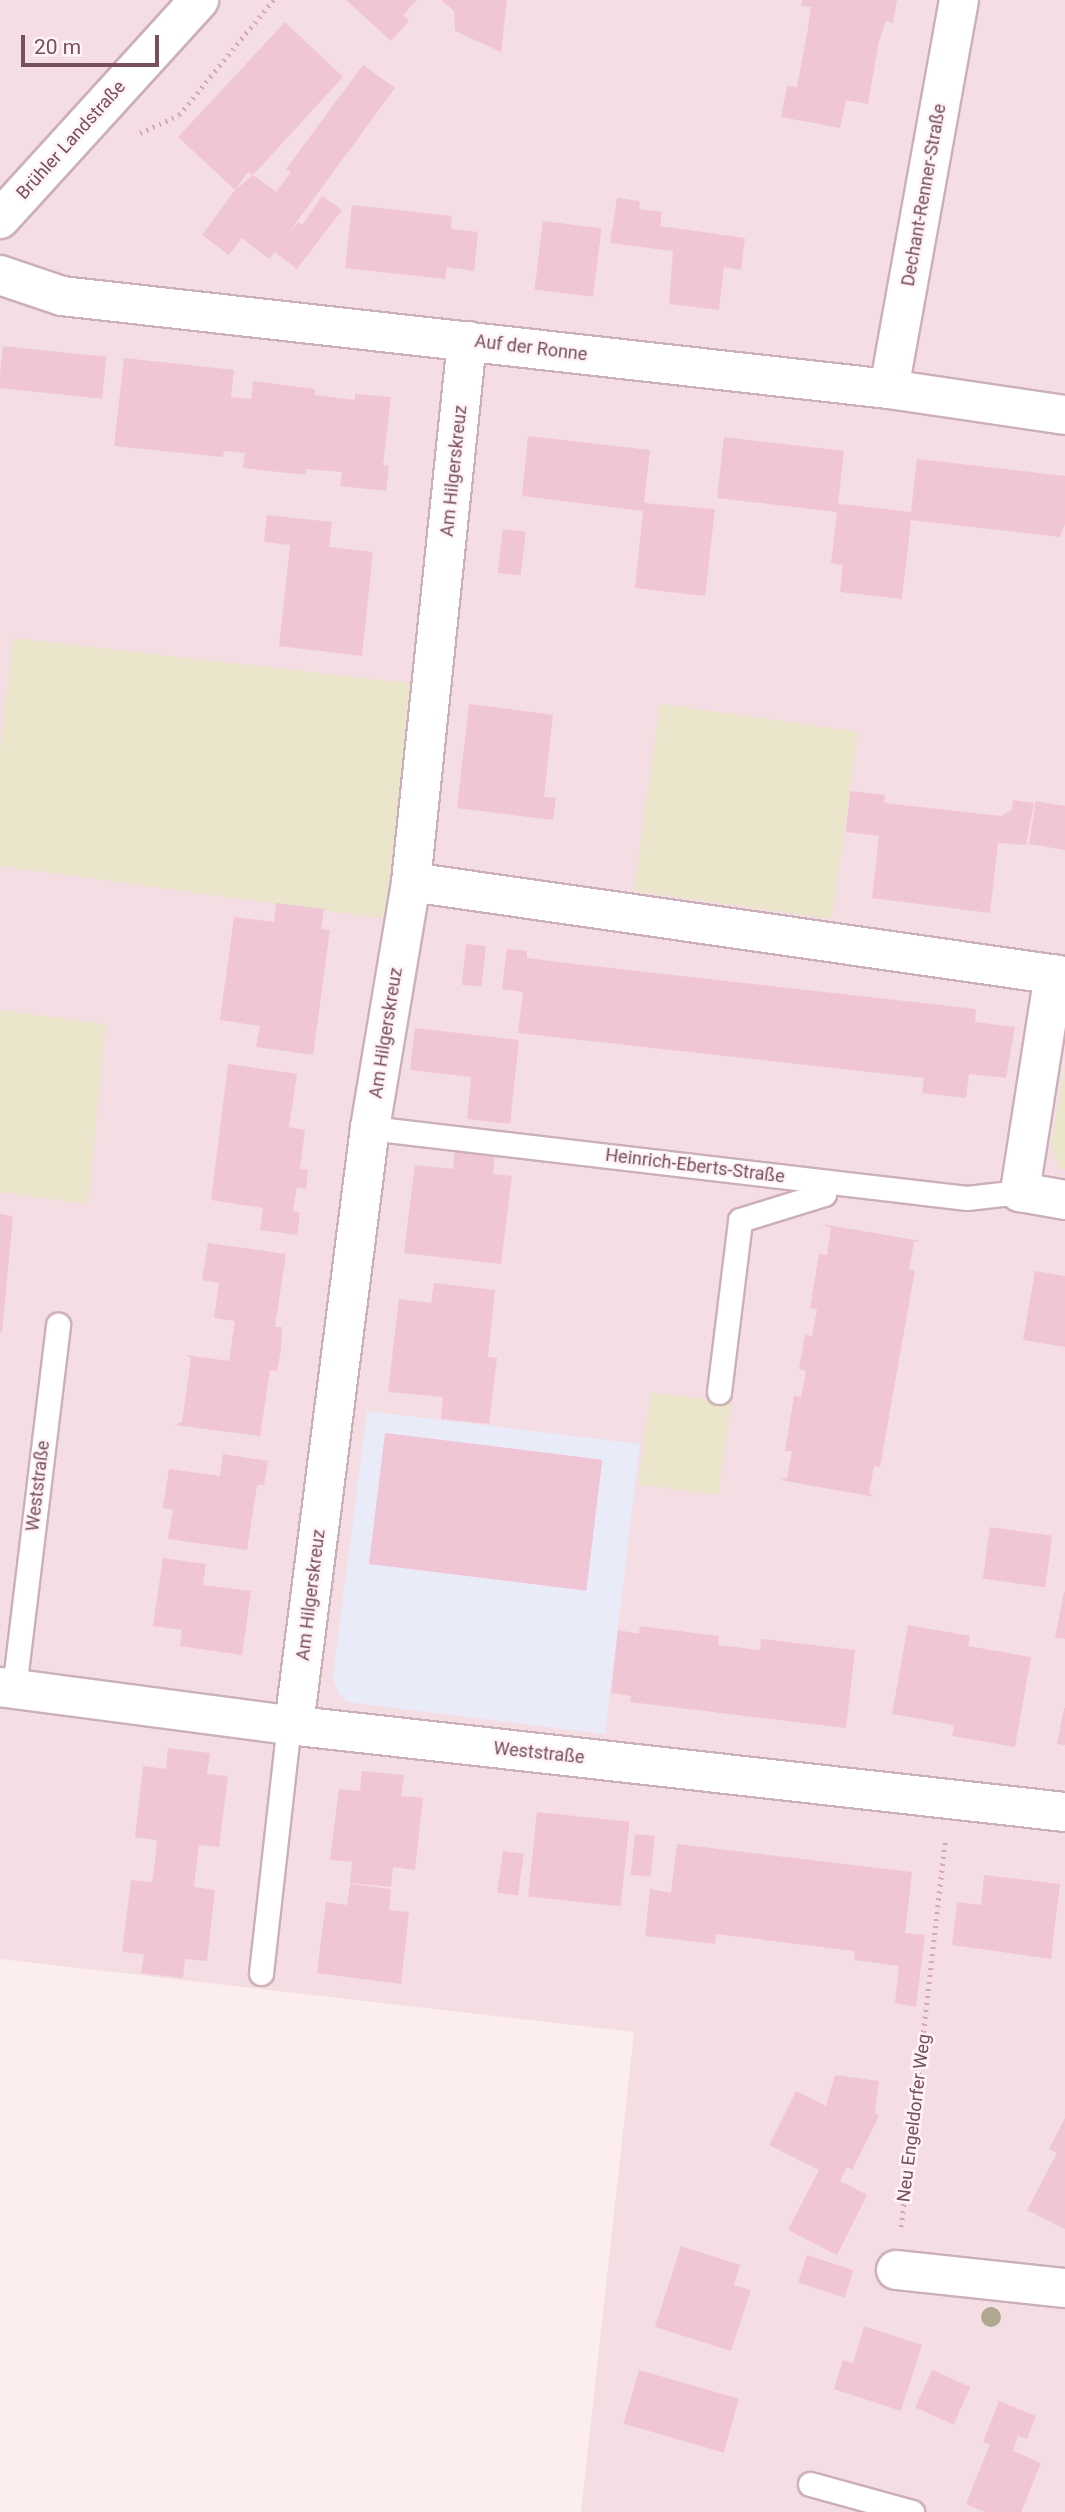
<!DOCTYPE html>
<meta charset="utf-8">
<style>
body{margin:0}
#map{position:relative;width:1065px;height:2512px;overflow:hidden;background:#fcedef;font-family:Roboto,sans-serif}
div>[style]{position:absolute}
.residential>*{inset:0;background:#f5dee3}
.education>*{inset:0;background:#e9ebf9}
.green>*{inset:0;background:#eae5cb;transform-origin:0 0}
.building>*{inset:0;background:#f0c5d4;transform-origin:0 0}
.path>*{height:4.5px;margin-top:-2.25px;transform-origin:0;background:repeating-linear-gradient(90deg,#d6a8b8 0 2px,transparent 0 7px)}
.roads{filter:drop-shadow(2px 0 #ccafb8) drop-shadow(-2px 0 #ccafb8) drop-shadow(0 2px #ccafb8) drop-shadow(0 -2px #ccafb8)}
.lane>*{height:23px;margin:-11.5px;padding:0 11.5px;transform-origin:11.5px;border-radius:11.5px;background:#fff}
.street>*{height:38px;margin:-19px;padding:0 19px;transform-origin:19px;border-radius:19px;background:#fff}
.secondary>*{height:38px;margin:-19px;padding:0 19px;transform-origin:19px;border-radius:19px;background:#fff}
.trees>*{width:20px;height:20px;margin:-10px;border-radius:50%;background:#afa790}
span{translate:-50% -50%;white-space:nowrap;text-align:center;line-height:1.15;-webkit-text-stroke:5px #fef3f5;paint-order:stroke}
.street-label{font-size:18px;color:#774f5f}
.scale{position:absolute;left:21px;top:35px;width:138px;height:32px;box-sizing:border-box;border:4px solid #774f5f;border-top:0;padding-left:9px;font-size:21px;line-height:24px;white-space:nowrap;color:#774f5f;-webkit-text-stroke:5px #fef3f5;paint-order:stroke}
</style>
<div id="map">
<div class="residential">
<i style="clip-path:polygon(0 0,1065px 0,1065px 2512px,581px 2512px,634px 2032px,0 1959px)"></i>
</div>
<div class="education">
<i style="clip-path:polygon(367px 1411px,640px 1444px,605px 1734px,347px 1702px,338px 1692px,333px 1678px)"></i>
</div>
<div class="green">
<i style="clip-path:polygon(13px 638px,416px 684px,388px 903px,380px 918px,0 866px,0 752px)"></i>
<i style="left:660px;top:704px;width:200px;height:189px;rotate:8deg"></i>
<i style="clip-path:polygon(0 1010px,106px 1024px,88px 1204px,0 1192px)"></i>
<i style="clip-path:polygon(1065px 1065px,1065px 1170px,1059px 1167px,1051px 1145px)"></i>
<i style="left:651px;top:1392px;width:81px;height:93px;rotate:8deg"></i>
</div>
<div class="building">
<i style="clip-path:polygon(346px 0,417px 0,403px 15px,409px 21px,391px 41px)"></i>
<i style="clip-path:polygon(441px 0,507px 0,501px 52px,455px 31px,454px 11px)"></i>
<i style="clip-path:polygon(802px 0,897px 0,893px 23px,886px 21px,879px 41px,868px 104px,846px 100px,840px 128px,781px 117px,787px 86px,797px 87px,808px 28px,811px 7px,801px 6px)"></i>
<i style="clip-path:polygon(285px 22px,343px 77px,253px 175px,276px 192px,291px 172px,286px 169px,363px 65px,395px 88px,284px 239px,298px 222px,302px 225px,322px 196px,342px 210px,297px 269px,275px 252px,269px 259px,242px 238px,229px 255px,202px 235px,235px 190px,253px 175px,248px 172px,235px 190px,178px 137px)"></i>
<i style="clip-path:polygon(617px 198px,640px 201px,639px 209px,662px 212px,660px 226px,745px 238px,741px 270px,724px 267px,719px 310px,669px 304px,673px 251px,610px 243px)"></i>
<i style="clip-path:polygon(352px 205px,452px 216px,451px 229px,478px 232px,474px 271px,447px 267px,445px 279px,345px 268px)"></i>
<i style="left:543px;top:221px;width:59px;height:69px;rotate:7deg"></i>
<i style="left:3px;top:346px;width:104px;height:42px;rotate:6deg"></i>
<i style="clip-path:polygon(124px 358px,234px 370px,231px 397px,251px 399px,253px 381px,315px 389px,315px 395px,355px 400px,355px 394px,391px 397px,383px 465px,389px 466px,386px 491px,340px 486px,342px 472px,306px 469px,306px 475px,243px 468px,245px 453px,224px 451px,223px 457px,114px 446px)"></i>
<i style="clip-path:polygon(528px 436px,650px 450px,644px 503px,715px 509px,705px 596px,635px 588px,643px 511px,522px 496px)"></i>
<i style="clip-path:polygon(724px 437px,844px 451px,838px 504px,850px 505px,911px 512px,917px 459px,1065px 476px,1065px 524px,1060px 537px,911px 520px,902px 599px,840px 592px,843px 565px,831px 563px,837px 512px,717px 498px)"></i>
<i style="clip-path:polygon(267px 515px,332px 522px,329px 547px,373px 552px,362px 656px,279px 646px,290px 545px,264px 542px)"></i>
<i style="left:503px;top:529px;width:23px;height:44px;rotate:7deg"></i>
<i style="clip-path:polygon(469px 704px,553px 715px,544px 797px,556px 798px,553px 820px,457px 808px)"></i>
<i style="clip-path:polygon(850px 791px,885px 795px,884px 803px,1001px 816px,1012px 810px,1013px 800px,1034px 803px,1026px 845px,998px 843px,990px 913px,872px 898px,879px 836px,846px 832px)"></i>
<i style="clip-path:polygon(1036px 801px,1065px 806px,1065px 850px,1029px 844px)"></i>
<i style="clip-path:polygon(276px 903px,324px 909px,321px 929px,330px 930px,313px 1055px,256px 1047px,260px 1026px,220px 1020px,234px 917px,274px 922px)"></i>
<i style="left:466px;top:944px;width:20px;height:41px;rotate:6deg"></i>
<i style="clip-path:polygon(507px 949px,527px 951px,527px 958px,566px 963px,976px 1009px,975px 1022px,1015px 1027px,1006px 1078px,969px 1074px,966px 1098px,922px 1093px,924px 1078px,518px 1033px,523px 992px,502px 989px)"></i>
<i style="clip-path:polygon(415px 1028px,519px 1040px,510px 1124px,467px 1119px,471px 1077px,410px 1070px)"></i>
<i style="clip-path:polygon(228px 1064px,297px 1074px,289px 1127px,305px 1130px,300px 1169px,308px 1170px,306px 1189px,297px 1187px,293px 1211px,300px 1213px,297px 1235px,260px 1230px,263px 1208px,211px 1200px)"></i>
<i style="clip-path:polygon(455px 1149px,495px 1154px,493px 1174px,512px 1176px,501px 1264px,404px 1253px,415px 1165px,453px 1169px)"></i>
<i style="clip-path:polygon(0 1214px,13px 1216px,2px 1332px,0 1332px)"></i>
<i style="clip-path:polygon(822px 1224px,921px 1241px,914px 1242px,909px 1270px,915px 1270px,880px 1467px,874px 1466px,869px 1493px,875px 1497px,780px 1480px,787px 1478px,792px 1451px,785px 1451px,794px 1396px,801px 1397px,806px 1371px,799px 1369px,805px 1335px,812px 1336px,817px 1309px,810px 1308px,819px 1254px,827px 1255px,831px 1228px)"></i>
<i style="clip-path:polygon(208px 1243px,286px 1254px,275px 1327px,282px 1327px,281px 1350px,277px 1371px,270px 1370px,260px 1436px,175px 1425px,182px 1422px,191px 1358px,185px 1355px,229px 1361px,235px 1321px,214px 1318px,219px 1283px,202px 1280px)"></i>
<i style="clip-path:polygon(1035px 1271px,1065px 1276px,1065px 1347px,1023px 1340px)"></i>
<i style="clip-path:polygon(434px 1283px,495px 1290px,488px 1357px,497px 1358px,489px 1424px,441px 1419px,443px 1397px,388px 1392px,399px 1299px,431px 1303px)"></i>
<i style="left:385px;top:1433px;width:219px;height:132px;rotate:7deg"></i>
<i style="clip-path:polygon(223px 1454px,268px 1461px,264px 1485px,257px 1485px,247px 1550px,168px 1539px,173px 1510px,163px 1508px,169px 1469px,220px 1476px)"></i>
<i style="left:990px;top:1527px;width:63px;height:52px;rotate:8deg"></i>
<i style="clip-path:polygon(163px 1558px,206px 1564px,203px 1585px,251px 1591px,242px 1655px,180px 1646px,182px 1630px,153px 1626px)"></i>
<i style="clip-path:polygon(1064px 1592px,1065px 1592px,1065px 1639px,1055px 1638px)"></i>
<i style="clip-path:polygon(908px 1625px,970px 1636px,968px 1646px,1031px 1657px,1015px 1747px,952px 1736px,954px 1725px,892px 1714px)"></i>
<i style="clip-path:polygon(640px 1626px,719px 1636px,718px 1645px,760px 1650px,761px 1639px,855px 1650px,846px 1728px,630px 1702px,631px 1696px,611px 1693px,618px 1630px,639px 1634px)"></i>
<i style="clip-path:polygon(1064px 1708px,1065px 1708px,1065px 1745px,1057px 1744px)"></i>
<i style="clip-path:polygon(168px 1748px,210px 1753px,207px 1774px,228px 1776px,219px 1847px,199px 1845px,194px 1887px,215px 1890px,207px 1961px,185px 1959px,183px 1978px,141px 1973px,144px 1954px,122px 1952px,131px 1880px,152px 1882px,155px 1861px,157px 1840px,135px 1837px,143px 1766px,166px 1769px)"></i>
<i style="clip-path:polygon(362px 1771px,404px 1775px,401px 1796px,423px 1798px,415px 1870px,393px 1867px,391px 1887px,350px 1883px,352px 1862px,330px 1860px,339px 1789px,360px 1791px)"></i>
<i style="left:537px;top:1812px;width:93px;height:85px;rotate:6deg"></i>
<i style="left:635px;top:1834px;width:20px;height:41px;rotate:6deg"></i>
<i style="clip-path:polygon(677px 1844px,912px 1872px,905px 1933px,925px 1935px,916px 2007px,895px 2003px,899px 1966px,854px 1960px,855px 1951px,716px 1934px,715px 1944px,645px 1936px,650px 1889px,671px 1893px)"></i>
<i style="left:503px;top:1851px;width:21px;height:42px;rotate:8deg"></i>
<i style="clip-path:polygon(984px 1875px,1060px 1884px,1051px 1959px,952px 1945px,957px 1902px,981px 1905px)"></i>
<i style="clip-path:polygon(350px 1884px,391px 1889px,389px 1910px,409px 1912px,401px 1984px,317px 1973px,326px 1902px,347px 1905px)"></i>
<i style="clip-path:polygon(835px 2075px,879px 2081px,875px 2113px,879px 2116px,852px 2170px,847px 2167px,840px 2181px,867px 2195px,837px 2255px,788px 2230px,819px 2170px,769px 2145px,796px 2091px,826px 2106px)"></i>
<i style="clip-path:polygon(1065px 2118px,1065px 2229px,1027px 2210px,1057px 2153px,1049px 2149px)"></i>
<i style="clip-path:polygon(681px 2246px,740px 2265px,734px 2285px,751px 2290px,731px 2351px,655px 2327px)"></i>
<i style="left:807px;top:2255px;width:49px;height:29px;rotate:18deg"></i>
<i style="clip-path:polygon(864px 2326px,922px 2345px,901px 2411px,834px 2389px,843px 2360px,853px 2363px)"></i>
<i style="left:639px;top:2370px;width:104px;height:56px;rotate:16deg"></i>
<i style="left:932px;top:2370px;width:42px;height:41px;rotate:24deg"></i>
<i style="clip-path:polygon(999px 2401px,1036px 2416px,1027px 2439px,1018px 2436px,1013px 2451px,1041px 2463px,1021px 2512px,985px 2512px,966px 2504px,990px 2444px,983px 2442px)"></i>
</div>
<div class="path">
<i style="left:140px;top:133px;width:43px;rotate:-24.8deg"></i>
<i style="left:179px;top:115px;width:149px;rotate:-50.7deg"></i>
<i style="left:901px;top:2227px;width:387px;rotate:-83.5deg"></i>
</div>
<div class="roads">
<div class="lane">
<i style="left:370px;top:1128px;width:601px;rotate:6.69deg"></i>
<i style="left:967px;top:1198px;width:53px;rotate:-6.5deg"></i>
<i style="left:719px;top:1392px;width:173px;rotate:-83deg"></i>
<i style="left:740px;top:1220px;width:88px;rotate:-17.2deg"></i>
<i style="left:824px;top:1194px;width:12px;rotate:-76deg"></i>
<i style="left:14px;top:1689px;width:367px;rotate:-83.1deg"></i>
<i style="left:261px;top:1973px;width:250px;rotate:-83.6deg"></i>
<i style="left:810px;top:2484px;width:106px;rotate:15.4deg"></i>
</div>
<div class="street">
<i style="left:0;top:275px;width:65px;rotate:18.7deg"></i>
<i style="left:62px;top:296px;width:832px;rotate:6.42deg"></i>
<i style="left:889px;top:389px;width:178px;rotate:8.4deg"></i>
<i style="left:889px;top:389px;width:395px;rotate:-79.8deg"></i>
<i style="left:411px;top:882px;width:661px;rotate:8.18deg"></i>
<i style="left:1054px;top:974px;width:221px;rotate:98.9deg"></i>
<i style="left:1020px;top:1192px;width:46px;rotate:10.1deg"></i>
<i style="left:0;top:1687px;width:291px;rotate:7.5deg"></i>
<i style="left:289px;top:1725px;width:781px;rotate:6.4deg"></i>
<i style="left:294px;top:1725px;width:602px;rotate:-82.75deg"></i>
<i style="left:370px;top:1128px;width:249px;rotate:-80.5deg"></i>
<i style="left:411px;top:882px;width:544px;rotate:-84.09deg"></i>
<i style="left:896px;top:2270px;width:170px;rotate:6.1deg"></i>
</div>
<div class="secondary">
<i style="left:0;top:219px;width:296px;rotate:-47.7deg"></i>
</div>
</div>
<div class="trees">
<i style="left:991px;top:2317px"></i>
</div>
<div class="street-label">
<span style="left:71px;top:140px;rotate:-48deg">Brühler Landstraße</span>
<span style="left:924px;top:195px;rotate:-80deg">Dechant-Renner-Straße</span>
<span style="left:531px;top:348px;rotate:7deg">Auf der Ronne</span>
<span style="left:454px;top:471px;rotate:-84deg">Am Hilgerskreuz</span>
<span style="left:386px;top:1033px;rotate:-81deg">Am Hilgerskreuz</span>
<span style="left:695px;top:1166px;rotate:7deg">Heinrich-Eberts-Straße</span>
<span style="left:38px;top:1486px;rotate:-83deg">Weststraße</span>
<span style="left:311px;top:1595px;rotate:-83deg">Am Hilgerskreuz</span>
<span style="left:539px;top:1753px;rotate:6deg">Weststraße</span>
<span style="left:914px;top:2118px;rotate:-83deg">Neu Engeldorfer Weg</span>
</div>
<div class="scale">20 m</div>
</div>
